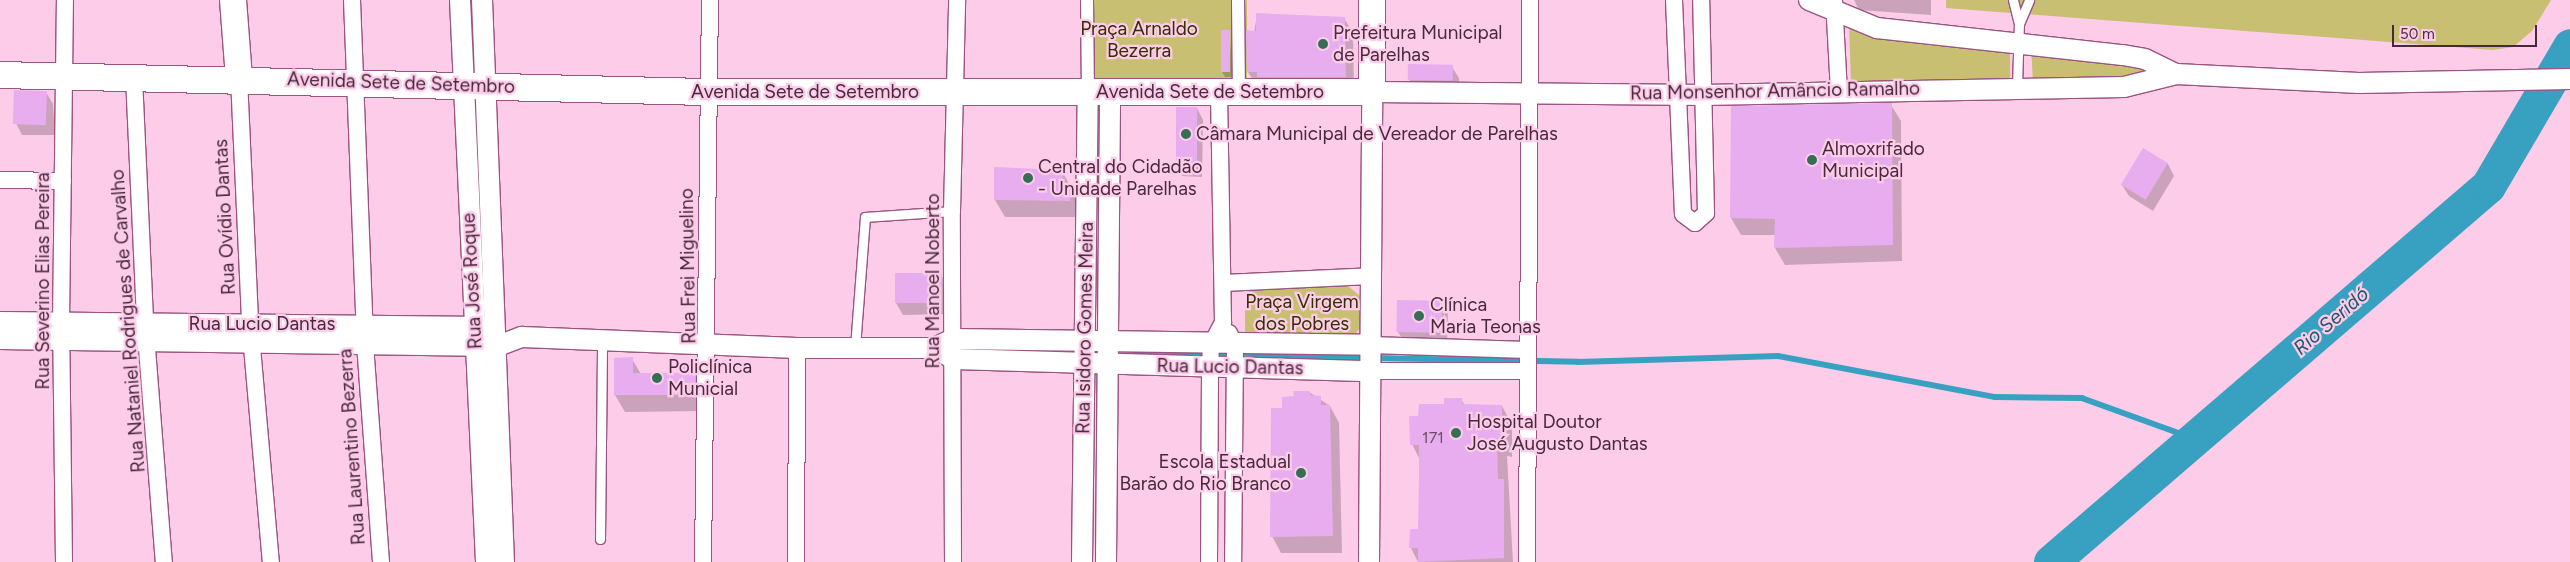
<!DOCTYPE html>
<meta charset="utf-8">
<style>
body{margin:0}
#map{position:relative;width:2570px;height:562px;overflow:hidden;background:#fdcce9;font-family:Figtree,sans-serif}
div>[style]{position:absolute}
.green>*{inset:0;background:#c8bf72;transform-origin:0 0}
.shadow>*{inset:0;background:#0003}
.stream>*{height:5.5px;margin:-2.75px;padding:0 2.75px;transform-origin:2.75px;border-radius:2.75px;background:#38a0c1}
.river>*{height:35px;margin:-17.5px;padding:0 17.5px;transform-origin:17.5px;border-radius:17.5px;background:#38a0c1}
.building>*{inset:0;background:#e7adee;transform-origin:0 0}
.roads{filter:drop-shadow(1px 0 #9a5480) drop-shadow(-1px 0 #9a5480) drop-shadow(0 1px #9a5480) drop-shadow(0 -1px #9a5480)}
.service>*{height:9px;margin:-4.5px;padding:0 4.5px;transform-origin:4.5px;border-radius:4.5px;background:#fff}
.pedestrian>*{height:12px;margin:-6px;padding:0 6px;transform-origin:6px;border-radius:6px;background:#fff}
.minor>*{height:16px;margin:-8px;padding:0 8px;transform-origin:8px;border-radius:8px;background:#fff}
.tertiary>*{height:20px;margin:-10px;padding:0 10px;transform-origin:10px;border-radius:10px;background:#fff}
.primary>*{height:26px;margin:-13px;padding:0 13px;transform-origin:13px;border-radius:13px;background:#fff}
.dots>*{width:14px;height:14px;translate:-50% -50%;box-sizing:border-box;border:2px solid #fdcce9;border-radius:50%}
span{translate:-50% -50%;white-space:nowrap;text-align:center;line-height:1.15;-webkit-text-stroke:4.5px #fdcce9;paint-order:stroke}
.number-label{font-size:16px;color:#704a68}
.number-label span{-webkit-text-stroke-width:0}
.park-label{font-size:19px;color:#342e00}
.poi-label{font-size:19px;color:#48293c}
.left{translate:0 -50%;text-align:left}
.right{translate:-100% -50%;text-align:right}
.street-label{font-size:19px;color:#48293c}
.water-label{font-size:20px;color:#1f5769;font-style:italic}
.scale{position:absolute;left:2392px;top:25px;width:145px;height:22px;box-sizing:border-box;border:2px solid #48293c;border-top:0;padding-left:6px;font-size:15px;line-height:18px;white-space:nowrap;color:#48293c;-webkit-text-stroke:4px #fdcce9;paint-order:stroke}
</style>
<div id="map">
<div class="green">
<i style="left:1083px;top:0;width:164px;height:91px"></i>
<i style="clip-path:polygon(1946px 0,2551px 0,2532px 31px,2513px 47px,2493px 50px,1946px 8px)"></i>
<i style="clip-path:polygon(1849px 22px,2010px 43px,2010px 82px,1851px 86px)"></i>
<i style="clip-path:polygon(2031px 45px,2147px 69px,2147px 79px,2033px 82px)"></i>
<i style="clip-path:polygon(1254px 286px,1348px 286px,1360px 296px,1360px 328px,1352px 338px,1245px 334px,1245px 295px)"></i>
</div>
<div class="shadow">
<i style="clip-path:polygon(1854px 0,1931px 0,1931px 15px,1859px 10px)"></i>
<i style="clip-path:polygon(1257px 14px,1344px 18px,1353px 33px,1354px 92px,1257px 87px,1248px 72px)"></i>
<i style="clip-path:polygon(1229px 31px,1233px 77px,1225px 77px,1222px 72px)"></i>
<i style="clip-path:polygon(1452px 67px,1459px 78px,1459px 92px,1416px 91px,1409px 79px)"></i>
<i style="clip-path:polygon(46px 92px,53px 104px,55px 135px,22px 135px,16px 123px)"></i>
<i style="clip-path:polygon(1891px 105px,1901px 121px,1902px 261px,1785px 265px,1775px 248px,1776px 235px,1741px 235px,1731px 218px,1733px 108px)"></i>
<i style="clip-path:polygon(1197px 108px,1203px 120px,1202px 177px,1182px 176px,1176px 164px)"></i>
<i style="clip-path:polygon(2143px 150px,2168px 164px,2174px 176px,2153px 211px,2129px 196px,2122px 185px)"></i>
<i style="clip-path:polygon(1062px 171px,1080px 204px,1079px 217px,1005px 217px,995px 200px)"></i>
<i style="clip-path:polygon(941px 275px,948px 286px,948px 314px,903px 315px,896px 303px)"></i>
<i style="clip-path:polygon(1441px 302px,1448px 313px,1447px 343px,1405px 343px,1398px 332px)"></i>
<i style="clip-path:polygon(615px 359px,632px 359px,641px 374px,684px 374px,695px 363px,704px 379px,704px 411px,625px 412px,615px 395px)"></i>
<i style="clip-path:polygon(1309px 392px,1330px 406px,1339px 423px,1342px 553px,1281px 553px,1272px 536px,1284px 409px)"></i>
<i style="clip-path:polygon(1461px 399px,1465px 406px,1502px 406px,1512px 425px,1512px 457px,1507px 456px,1513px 562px,1418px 562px,1411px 548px,1419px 530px,1420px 460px,1412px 444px,1420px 418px)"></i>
</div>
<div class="stream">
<i style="left:1135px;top:354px;width:443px;rotate:1deg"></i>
<i style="left:1578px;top:362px;width:200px;rotate:-1.7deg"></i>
<i style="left:1778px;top:356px;width:221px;rotate:10.7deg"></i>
<i style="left:1995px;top:397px;width:87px;rotate:0.7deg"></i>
<i style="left:2082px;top:398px;width:120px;rotate:19.9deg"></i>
</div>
<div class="river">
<i style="left:2051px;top:562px;width:576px;rotate:-40.71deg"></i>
<i style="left:2488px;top:186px;width:162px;rotate:-59.6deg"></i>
</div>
<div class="building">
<i style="clip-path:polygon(1256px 13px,1345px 17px,1346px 77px,1257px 77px,1257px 72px,1247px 72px,1246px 30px,1256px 31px)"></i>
<i style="left:1221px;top:30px;width:9px;height:42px"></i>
<i style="left:1408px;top:64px;width:45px;height:16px;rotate:1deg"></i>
<i style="left:14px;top:90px;width:33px;height:34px;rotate:2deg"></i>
<i style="clip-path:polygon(1892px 103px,1893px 245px,1774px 248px,1775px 219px,1730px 218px,1731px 106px)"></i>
<i style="left:1176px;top:107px;width:21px;height:58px"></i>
<i style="left:2143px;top:148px;width:29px;height:43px;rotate:31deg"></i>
<i style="clip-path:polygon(994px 167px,1063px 170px,1062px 186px,1071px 186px,1070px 201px,994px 200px)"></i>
<i style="left:942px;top:273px;width:30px;height:47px;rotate:90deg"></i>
<i style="left:1397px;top:300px;width:45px;height:32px;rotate:1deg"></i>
<i style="clip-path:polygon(633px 357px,633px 373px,683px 373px,682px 362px,696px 361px,695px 395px,614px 395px,614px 358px)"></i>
<i style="clip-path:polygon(1293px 391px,1310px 391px,1310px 395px,1321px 396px,1321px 405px,1330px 405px,1333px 536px,1270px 537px,1271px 408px,1282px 408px,1282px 397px,1294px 396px)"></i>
<i style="clip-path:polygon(1444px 398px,1462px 398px,1462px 404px,1502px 405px,1502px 438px,1497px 438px,1498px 479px,1504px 479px,1504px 558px,1418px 562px,1418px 548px,1409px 548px,1410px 529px,1418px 529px,1419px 478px,1419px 445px,1410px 445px,1409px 416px,1418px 416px,1419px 404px,1444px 404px)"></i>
</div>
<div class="roads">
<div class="service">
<i style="left:2013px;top:0;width:25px;rotate:76deg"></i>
<i style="left:2017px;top:86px;width:62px;rotate:-88.2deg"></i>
<i style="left:2019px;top:24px;width:26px;rotate:-67deg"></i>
<i style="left:855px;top:347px;width:130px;rotate:-85.6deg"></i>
<i style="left:865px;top:217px;width:87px;rotate:-3.9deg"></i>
<i style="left:600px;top:539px;width:199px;rotate:-89.4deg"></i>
</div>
<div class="pedestrian">
<i style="left:1087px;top:0;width:93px;rotate:89.4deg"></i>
<i style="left:1238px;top:0;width:93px;rotate:89.4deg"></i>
</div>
<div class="minor">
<i style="left:352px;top:0;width:344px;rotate:87.8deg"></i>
<i style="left:365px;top:344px;width:219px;rotate:85.8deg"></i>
<i style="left:1674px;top:0;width:214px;rotate:87.6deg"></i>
<i style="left:1683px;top:214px;width:15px;rotate:37deg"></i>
<i style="left:1695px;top:223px;width:15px;rotate:-42deg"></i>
<i style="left:1706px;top:213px;width:213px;rotate:-91.3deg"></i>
<i style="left:1834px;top:0;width:93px;rotate:86.9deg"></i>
<i style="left:134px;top:77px;width:246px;rotate:87.4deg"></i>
<i style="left:145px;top:323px;width:240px;rotate:85.5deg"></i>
<i style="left:239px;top:78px;width:246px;rotate:87.4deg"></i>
<i style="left:250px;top:324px;width:239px;rotate:85deg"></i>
<i style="left:0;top:180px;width:63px;rotate:0.9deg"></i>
<i style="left:1224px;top:283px;width:146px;rotate:-2.7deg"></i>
<i style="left:1229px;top:333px;width:14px;rotate:65deg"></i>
<i style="left:1235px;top:346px;width:216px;rotate:90.5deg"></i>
<i style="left:1370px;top:345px;width:158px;rotate:1.8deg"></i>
<i style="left:1370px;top:371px;width:158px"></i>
<i style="left:64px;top:562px;width:239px;rotate:-90.7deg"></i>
<i style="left:61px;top:323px;width:323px;rotate:-89.3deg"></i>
<i style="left:703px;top:562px;width:562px;rotate:-89.29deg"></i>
<i style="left:796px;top:562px;width:214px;rotate:-89.7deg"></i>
<i style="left:953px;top:562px;width:351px;rotate:-90.2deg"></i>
<i style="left:952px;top:211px;width:211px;rotate:-88.6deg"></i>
<i style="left:1209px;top:562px;width:197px;rotate:-89.7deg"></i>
<i style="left:1210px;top:365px;width:20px;rotate:-87deg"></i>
<i style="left:1211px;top:345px;width:26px;rotate:-62deg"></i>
<i style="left:1223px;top:322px;width:229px;rotate:-91deg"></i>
<i style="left:1527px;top:562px;width:562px;rotate:-89.69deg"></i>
</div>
<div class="tertiary">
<i style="left:460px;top:0;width:563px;rotate:87.35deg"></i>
<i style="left:482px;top:0;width:562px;rotate:87.76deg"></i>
<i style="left:1809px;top:0;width:74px;rotate:22.4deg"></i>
<i style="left:1877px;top:28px;width:247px;rotate:6.3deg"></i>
<i style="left:2123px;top:55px;width:22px;rotate:10deg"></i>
<i style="left:2145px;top:59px;width:34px;rotate:26deg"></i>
<i style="left:0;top:322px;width:486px;rotate:0.6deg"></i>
<i style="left:0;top:339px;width:475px;rotate:0.8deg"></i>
<i style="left:475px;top:346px;width:23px"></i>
<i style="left:498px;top:346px;width:26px;rotate:-21deg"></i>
<i style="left:522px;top:337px;width:275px;rotate:2.3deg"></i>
<i style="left:797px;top:348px;width:137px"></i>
<i style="left:934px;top:348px;width:21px;rotate:-25deg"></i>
<i style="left:953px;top:339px;width:417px;rotate:0.8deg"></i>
<i style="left:934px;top:348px;width:23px;rotate:29deg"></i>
<i style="left:954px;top:359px;width:416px;rotate:1.7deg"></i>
<i style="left:1082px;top:562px;width:469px;rotate:-89.3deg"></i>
<i style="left:1106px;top:562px;width:468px;rotate:-89.5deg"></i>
<i style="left:1369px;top:562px;width:470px;rotate:-89.6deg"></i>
<i style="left:1372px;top:92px;width:332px;rotate:0.5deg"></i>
<i style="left:1704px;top:95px;width:420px;rotate:-1.1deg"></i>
<i style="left:2124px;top:87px;width:54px;rotate:-14deg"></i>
<i style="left:2176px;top:74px;width:183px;rotate:2.8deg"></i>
<i style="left:2359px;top:83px;width:211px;rotate:-1.1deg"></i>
</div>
<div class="primary">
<i style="left:233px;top:0;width:78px;rotate:85.6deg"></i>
<i style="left:0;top:75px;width:706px;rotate:1.38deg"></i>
<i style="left:706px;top:92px;width:666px"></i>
<i style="left:1372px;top:92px;width:92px;rotate:-90deg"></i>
</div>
</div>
<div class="dots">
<i style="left:1323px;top:44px;background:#366d54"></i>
<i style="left:1186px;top:134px;background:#366d54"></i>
<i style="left:1812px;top:160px;background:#366d54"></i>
<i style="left:1028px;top:178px;background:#366d54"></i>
<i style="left:1419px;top:316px;background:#366d54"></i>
<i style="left:657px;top:378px;background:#366d54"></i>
<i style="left:1456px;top:433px;background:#366d54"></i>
<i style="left:1301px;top:473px;background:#366d54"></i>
</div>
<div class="number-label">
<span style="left:1433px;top:438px">171</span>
</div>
<div class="park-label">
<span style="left:1139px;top:40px">Praça Arnaldo<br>Bezerra</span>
<span style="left:1302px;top:313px">Praça Virgem<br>dos Pobres</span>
</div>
<div class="poi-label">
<span class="left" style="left:1333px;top:44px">Prefeitura Municipal<br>de Parelhas</span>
<span class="left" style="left:1196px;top:134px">Câmara Municipal de Vereador de Parelhas</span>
<span class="left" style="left:1822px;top:160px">Almoxrifado<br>Municipal</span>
<span class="left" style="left:1038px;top:178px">Central do Cidadão<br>- Unidade Parelhas</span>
<span class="left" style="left:1430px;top:316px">Clínica<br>Maria Teonas</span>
<span class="left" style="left:668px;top:378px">Policlínica<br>Municial</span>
<span class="left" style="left:1467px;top:433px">Hospital Doutor<br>José Augusto Dantas</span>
<span class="right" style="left:1291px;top:473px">Escola Estadual<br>Barão do Rio Branco</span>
</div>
<div class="street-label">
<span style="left:401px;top:83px;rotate:2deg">Avenida Sete de Setembro</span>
<span style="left:1775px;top:91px;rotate:-1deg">Rua Monsenhor Amâncio Ramalho</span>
<span style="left:805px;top:92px">Avenida Sete de Setembro</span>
<span style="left:1210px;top:92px">Avenida Sete de Setembro</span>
<span style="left:225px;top:217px;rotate:-93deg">Rua Ovídio Dantas</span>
<span style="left:688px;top:266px;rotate:-91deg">Rua Frei Miguelino</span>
<span style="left:43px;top:281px;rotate:-90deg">Rua Severino Elias Pereira</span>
<span style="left:472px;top:281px;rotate:-93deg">Rua José Roque</span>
<span style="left:933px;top:281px;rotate:-90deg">Rua Manoel Noberto</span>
<span style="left:128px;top:321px;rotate:-94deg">Rua Nataniel Rodrigues de Carvalho</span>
<span style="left:262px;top:324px">Rua Lucio Dantas</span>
<span style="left:1085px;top:328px;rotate:-89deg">Rua Isidoro Gomes Meira</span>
<span style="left:1230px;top:367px;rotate:1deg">Rua Lucio Dantas</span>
<span style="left:352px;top:447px;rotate:-94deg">Rua Laurentino Bezerra</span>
</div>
<div class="water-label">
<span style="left:2331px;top:321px;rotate:-41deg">Rio Seridó</span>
</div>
<div class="scale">50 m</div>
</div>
